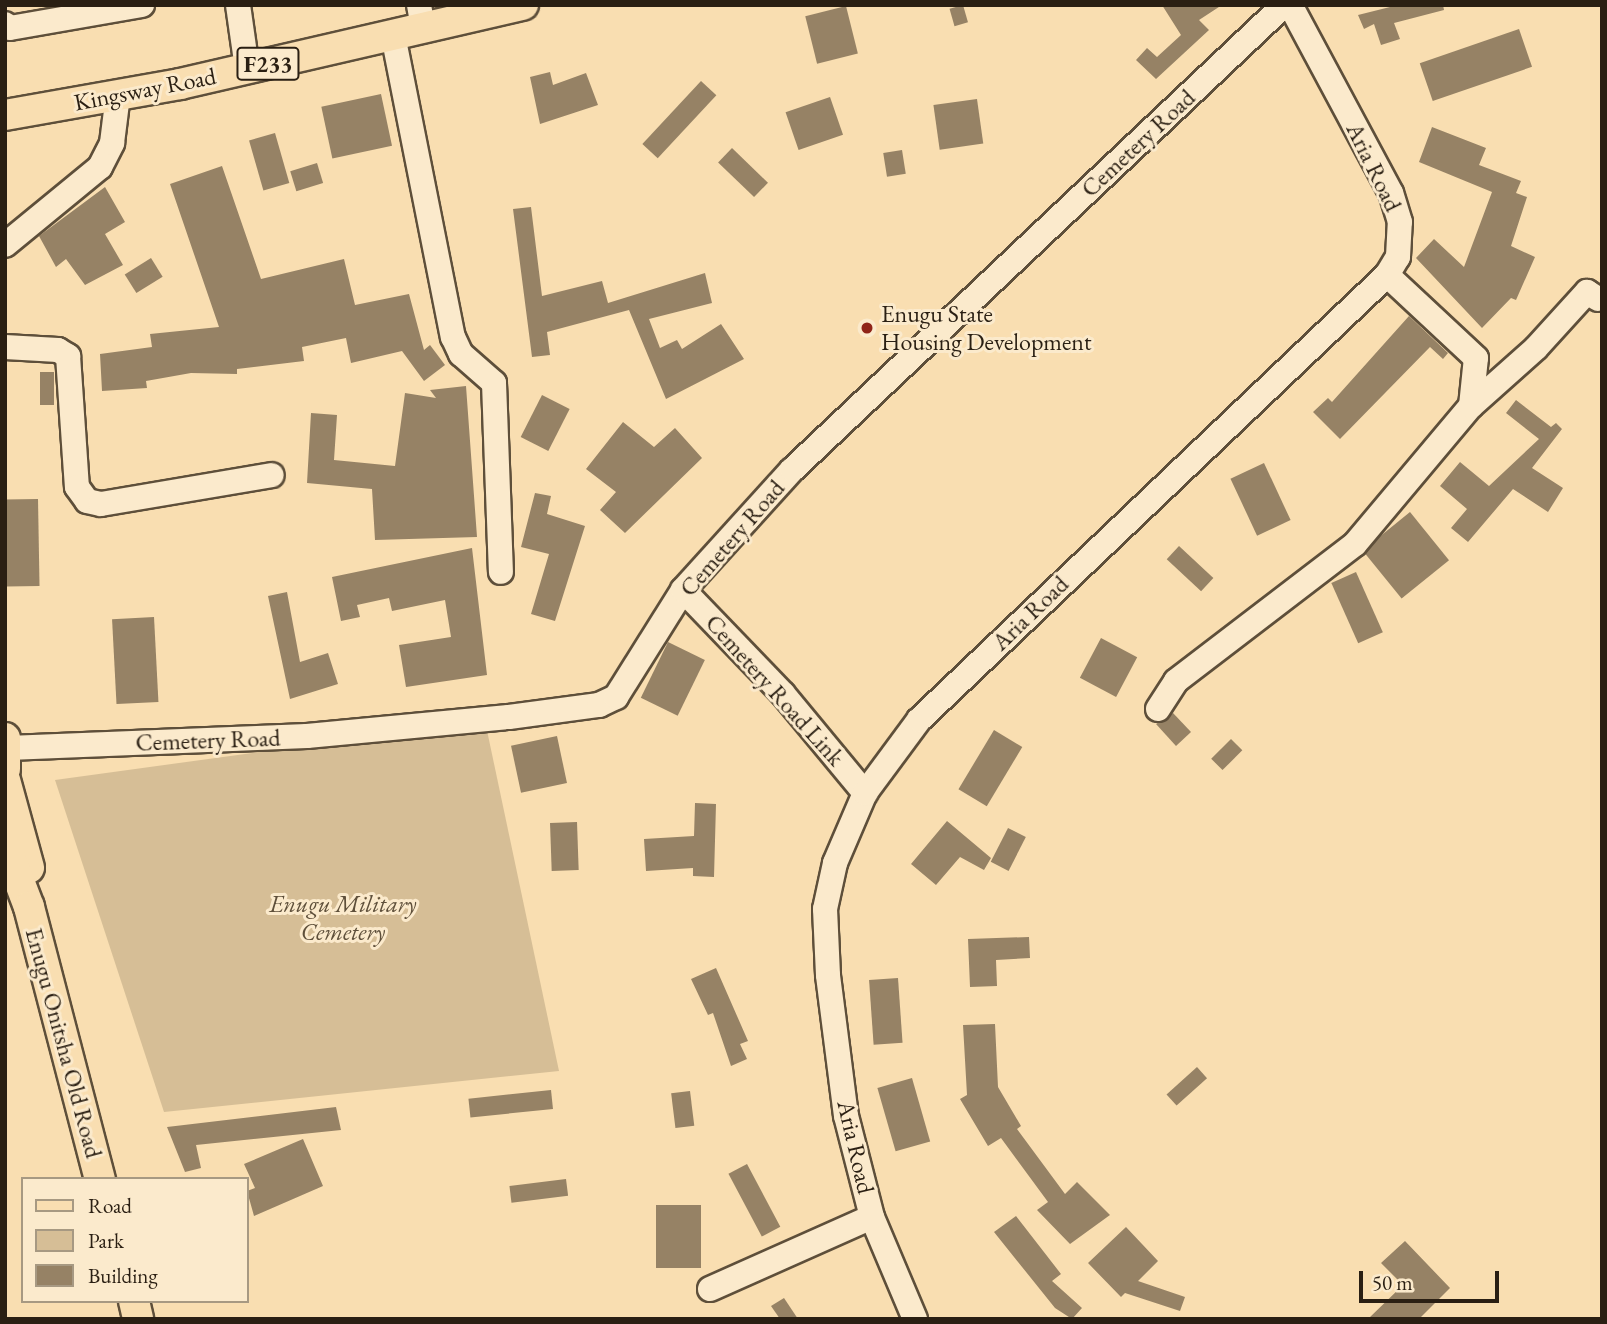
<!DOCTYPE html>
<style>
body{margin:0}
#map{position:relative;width:1607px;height:1324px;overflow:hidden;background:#f9deb1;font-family:"EB Garamond",serif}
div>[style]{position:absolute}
.green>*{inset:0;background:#d6be96}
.building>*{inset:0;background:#968265;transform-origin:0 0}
.roads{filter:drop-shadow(2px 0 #5e4f3a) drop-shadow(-2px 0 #5e4f3a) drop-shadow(0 2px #5e4f3a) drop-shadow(0 -2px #5e4f3a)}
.minor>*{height:24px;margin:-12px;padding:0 12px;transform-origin:12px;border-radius:12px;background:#fbeacc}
.major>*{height:30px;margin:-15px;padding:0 15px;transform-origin:15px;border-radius:15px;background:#f9deb1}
.dots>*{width:19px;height:19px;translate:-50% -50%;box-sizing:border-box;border:4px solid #fbeacc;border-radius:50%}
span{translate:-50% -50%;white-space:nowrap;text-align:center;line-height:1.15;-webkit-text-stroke:6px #fbeacc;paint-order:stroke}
.shield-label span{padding:2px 5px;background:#fbeacc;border:2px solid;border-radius:5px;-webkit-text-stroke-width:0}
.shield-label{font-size:23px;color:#2a1f13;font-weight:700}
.street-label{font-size:24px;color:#2a1f13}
.poi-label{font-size:24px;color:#2a1f13}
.left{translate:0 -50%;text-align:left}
.park-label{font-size:24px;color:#5e4f3a;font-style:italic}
.frame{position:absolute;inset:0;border:7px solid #2a1f13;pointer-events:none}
.legend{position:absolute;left:21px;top:1177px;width:228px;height:126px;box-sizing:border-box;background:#fbeacc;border:2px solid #a79982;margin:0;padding:9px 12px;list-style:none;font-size:21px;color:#2a1f13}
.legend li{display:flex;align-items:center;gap:14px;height:35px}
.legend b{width:35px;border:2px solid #a79982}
.scale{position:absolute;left:1359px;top:1271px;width:140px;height:32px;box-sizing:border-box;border:4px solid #2a1f13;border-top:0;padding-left:9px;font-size:21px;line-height:24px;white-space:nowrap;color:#2a1f13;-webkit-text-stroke:5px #fbeacc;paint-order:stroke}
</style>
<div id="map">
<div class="green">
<i style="clip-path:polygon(485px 721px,559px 1071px,164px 1112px,55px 780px)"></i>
</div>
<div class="building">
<i style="left:963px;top:5px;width:18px;height:14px;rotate:74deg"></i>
<i style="clip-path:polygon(1162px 5px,1222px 5px,1199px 20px,1209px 30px,1156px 79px,1136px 60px,1147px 48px,1157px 57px,1181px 35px)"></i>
<i style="clip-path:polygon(1398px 5px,1443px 5px,1444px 10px,1394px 23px,1400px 39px,1381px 45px,1374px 24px,1364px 29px,1358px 15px)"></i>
<i style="left:846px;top:6px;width:49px;height:42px;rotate:76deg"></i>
<i style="left:1519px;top:29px;width:40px;height:105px;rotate:71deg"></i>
<i style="clip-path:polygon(550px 72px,553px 85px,586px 73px,598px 105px,540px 124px,530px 77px)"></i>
<i style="left:701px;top:81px;width:21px;height:86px;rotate:43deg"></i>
<i style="left:381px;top:94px;width:53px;height:61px;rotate:78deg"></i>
<i style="left:830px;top:97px;width:40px;height:47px;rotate:71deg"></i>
<i style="left:977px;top:99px;width:45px;height:44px;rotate:82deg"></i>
<i style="clip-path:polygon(1432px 127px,1486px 148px,1479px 165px,1521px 181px,1516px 193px,1527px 197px,1511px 246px,1535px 257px,1516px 300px,1511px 298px,1482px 328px,1416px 258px,1434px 239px,1464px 267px,1492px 192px,1419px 162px)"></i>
<i style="left:275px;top:133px;width:52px;height:27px;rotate:74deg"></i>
<i style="left:732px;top:148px;width:50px;height:20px;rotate:44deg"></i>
<i style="left:902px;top:150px;width:24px;height:19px;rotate:81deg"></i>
<i style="left:317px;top:163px;width:21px;height:28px;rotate:73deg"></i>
<i style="clip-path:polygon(222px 166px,261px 279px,344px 259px,355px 305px,409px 294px,424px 350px,430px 345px,445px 365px,424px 381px,402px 351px,351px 363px,346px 338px,302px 347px,304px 361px,237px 369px,237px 374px,191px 373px,146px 381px,147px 388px,102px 391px,100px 354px,152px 347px,150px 334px,219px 327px,170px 184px)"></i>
<i style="clip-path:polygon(105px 187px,125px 222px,105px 234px,123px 265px,85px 285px,66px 259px,56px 267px,39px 236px)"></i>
<i style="clip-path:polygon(531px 207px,542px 296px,602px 281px,608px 303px,705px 273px,712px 303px,649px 319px,660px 348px,677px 340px,682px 349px,721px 324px,744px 359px,666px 399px,629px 310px,547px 332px,550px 355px,532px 357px,513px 209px)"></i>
<i style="left:151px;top:258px;width:22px;height:31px;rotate:58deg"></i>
<i style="clip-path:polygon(1409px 316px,1448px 353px,1443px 359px,1430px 347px,1340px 439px,1313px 412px,1328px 398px,1332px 402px)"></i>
<i style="left:40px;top:372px;width:14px;height:33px"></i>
<i style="clip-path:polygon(466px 386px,477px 537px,375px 540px,372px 489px,307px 483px,311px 413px,337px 415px,334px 460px,395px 466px,405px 393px,436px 398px,430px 390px)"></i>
<i style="left:542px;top:395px;width:31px;height:47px;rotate:27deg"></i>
<i style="clip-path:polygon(1516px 400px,1551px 427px,1556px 423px,1562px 429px,1532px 468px,1563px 488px,1548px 512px,1513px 489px,1468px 542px,1451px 528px,1467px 509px,1440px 486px,1460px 462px,1489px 486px,1539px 439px,1506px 413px)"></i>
<i style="clip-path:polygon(623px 422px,654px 447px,675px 428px,702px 458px,625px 533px,600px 510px,616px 492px,586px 469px)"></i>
<i style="left:1264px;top:463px;width:63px;height:37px;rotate:65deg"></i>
<i style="clip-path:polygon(535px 493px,551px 496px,547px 514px,585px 526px,555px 621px,531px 614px,549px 554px,521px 547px)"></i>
<i style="left:38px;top:499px;width:87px;height:33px;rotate:89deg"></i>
<i style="left:1410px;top:512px;width:62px;height:61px;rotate:51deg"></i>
<i style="left:1179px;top:546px;width:47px;height:18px;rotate:43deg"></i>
<i style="clip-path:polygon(472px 548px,487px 675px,406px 687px,399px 645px,451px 637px,445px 600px,392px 611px,389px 598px,357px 605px,360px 617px,341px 621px,332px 577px)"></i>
<i style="left:1356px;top:572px;width:66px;height:27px;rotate:66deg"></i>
<i style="clip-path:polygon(287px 592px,300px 662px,328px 653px,338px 684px,290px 699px,268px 596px)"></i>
<i style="left:154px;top:617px;width:85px;height:42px;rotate:87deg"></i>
<i style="left:1101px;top:638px;width:41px;height:45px;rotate:28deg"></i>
<i style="left:668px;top:642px;width:41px;height:62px;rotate:26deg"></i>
<i style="clip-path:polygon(1173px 713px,1191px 732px,1176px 746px,1156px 724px)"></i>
<i style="left:994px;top:730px;width:33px;height:69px;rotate:31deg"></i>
<i style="left:557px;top:736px;width:48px;height:47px;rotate:78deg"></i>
<i style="left:1231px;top:739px;width:16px;height:28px;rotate:45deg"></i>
<i style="clip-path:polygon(695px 803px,716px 804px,714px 877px,693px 876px,693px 868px,646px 871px,644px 839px,694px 836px)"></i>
<i style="clip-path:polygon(947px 821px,991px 858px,984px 870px,960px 857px,936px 885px,911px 864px)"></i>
<i style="left:577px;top:822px;width:48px;height:27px;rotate:88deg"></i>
<i style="left:1008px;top:828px;width:20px;height:38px;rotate:27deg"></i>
<i style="clip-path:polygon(1029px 937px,1030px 958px,996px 960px,997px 986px,970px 987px,968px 939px)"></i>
<i style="clip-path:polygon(716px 968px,748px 1041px,740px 1044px,747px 1059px,731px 1066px,713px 1013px,708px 1015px,691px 979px)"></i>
<i style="left:898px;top:978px;width:65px;height:29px;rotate:86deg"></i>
<i style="clip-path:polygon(995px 1024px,998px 1087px,1021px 1126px,1017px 1129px,1065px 1194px,1077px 1182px,1110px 1215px,1070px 1244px,1037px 1210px,1048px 1202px,1001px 1138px,988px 1146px,960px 1099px,967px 1095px,963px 1025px)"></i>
<i style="left:1197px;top:1067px;width:15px;height:41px;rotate:48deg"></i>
<i style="left:912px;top:1078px;width:66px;height:36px;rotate:74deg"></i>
<i style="left:551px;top:1090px;width:19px;height:83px;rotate:84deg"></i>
<i style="left:690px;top:1091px;width:35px;height:19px;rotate:83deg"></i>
<i style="clip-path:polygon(336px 1107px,341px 1130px,196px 1145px,201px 1168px,185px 1172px,167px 1127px)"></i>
<i style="clip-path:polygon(303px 1139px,323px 1186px,254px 1216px,247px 1191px,255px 1188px,244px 1164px)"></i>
<i style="left:747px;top:1164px;width:71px;height:21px;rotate:62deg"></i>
<i style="left:566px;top:1179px;width:17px;height:57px;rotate:83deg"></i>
<i style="left:656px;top:1205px;width:45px;height:63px"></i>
<i style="clip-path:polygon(1016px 1216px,1061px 1274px,1052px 1281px,1082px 1308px,1072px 1319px,1055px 1308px,994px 1232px)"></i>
<i style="clip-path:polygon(1126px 1227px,1158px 1261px,1138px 1281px,1185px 1297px,1180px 1311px,1125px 1293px,1121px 1297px,1088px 1263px)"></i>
<i style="clip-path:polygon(1405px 1241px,1450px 1288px,1419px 1319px,1368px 1319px,1403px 1285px,1381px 1263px)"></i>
<i style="clip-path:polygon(784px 1298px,798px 1319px,780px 1319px,771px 1306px)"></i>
</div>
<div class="roads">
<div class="minor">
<i style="left:238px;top:5px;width:64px;rotate:81.9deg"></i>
<i style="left:419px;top:5px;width:23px;rotate:80deg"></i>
<i style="left:5px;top:24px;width:6px;rotate:39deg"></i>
<i style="left:10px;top:28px;width:134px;rotate:-9.9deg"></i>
<i style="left:393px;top:35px;width:308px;rotate:78.8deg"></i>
<i style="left:453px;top:337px;width:19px;rotate:65deg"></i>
<i style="left:461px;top:354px;width:44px;rotate:41.3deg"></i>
<i style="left:494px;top:383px;width:189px;rotate:87.9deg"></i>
<i style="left:5px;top:245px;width:123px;rotate:-39.4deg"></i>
<i style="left:100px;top:167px;width:27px;rotate:-63deg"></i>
<i style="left:112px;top:143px;width:48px;rotate:-82.9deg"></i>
<i style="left:5px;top:347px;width:53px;rotate:3.2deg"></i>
<i style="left:58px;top:350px;width:12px;rotate:31deg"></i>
<i style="left:68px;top:356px;width:131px;rotate:86.1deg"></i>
<i style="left:77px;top:487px;width:17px;rotate:54deg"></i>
<i style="left:87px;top:501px;width:14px;rotate:12deg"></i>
<i style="left:101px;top:504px;width:173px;rotate:-9.6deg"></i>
<i style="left:1471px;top:406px;width:87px;rotate:-41.7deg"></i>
<i style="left:1536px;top:348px;width:76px;rotate:-47.7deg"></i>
<i style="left:1587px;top:292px;width:13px;rotate:32deg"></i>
<i style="left:683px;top:590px;width:144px;rotate:46.1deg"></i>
<i style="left:783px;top:694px;width:129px;rotate:50.4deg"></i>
<i style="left:1158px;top:709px;width:33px;rotate:-57deg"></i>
<i style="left:1176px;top:681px;width:225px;rotate:-37.4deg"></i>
<i style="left:1355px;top:544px;width:180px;rotate:-50deg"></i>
<i style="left:1471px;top:406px;width:48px;rotate:-84.1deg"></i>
<i style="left:1476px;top:358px;width:122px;rotate:-137deg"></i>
<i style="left:8px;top:748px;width:299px;rotate:-2.3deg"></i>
<i style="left:307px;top:736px;width:203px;rotate:-5.4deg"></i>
<i style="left:509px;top:717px;width:91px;rotate:-7.6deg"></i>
<i style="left:599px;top:705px;width:19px;rotate:-25deg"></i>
<i style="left:616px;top:697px;width:126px;rotate:-57.9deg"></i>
<i style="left:683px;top:590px;width:162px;rotate:-47.8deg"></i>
<i style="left:792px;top:470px;width:677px;rotate:-43.38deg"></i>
<i style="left:710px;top:1289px;width:177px;rotate:-24deg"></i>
<i style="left:915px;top:1319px;width:111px;rotate:-112.9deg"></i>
<i style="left:872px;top:1217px;width:104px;rotate:-104.4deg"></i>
<i style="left:846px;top:1116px;width:142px;rotate:-97.3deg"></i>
<i style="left:828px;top:975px;width:66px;rotate:-92.6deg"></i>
<i style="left:825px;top:909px;width:47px;rotate:-77.7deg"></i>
<i style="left:835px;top:863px;width:76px;rotate:-66.8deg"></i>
<i style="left:865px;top:793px;width:91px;rotate:-53.5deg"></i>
<i style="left:919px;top:720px;width:646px;rotate:-43.56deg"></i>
<i style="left:1387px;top:275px;width:21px;rotate:-59deg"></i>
<i style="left:1398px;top:257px;width:35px;rotate:-87deg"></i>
<i style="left:1400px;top:222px;width:30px;rotate:-107deg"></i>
<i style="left:1391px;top:193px;width:213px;rotate:-118.2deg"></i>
</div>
<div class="major">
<i style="left:5px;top:115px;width:178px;rotate:-10deg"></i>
<i style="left:180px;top:84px;width:352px;rotate:-13deg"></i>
<i style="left:5px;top:738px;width:31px;rotate:90deg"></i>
<i style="left:5px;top:780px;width:91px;rotate:74.7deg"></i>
<i style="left:5px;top:844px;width:67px;rotate:69.1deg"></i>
<i style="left:29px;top:907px;width:281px;rotate:75.4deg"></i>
<i style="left:134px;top:1301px;width:18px;rotate:77deg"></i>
</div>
</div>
<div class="dots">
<i style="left:867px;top:328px;background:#8f2418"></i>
</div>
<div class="shield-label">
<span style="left:268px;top:64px">F233</span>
</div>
<div class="street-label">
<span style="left:145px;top:89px;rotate:-11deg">Kingsway Road</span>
<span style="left:1138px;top:143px;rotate:-43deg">Cemetery Road</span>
<span style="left:1374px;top:167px;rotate:64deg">Aria Road</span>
<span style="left:732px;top:538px;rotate:-49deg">Cemetery Road</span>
<span style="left:1030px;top:613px;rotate:-44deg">Aria Road</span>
<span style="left:775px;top:690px;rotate:48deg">Cemetery Road Link</span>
<span style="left:208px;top:740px;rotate:-2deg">Cemetery Road</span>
<span style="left:64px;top:1043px;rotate:75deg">Enugu Onitsha Old Road</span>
<span style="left:856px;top:1147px;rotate:77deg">Aria Road</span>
</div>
<div class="poi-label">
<span class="left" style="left:881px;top:328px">Enugu State<br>Housing Development</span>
</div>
<div class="park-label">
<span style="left:343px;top:918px">Enugu Military<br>Cemetery</span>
</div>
<div class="frame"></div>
<ul class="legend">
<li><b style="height:9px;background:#f9deb1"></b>Road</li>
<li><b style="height:19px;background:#d6be96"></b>Park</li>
<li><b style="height:19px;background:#968265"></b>Building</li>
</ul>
<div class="scale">50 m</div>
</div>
